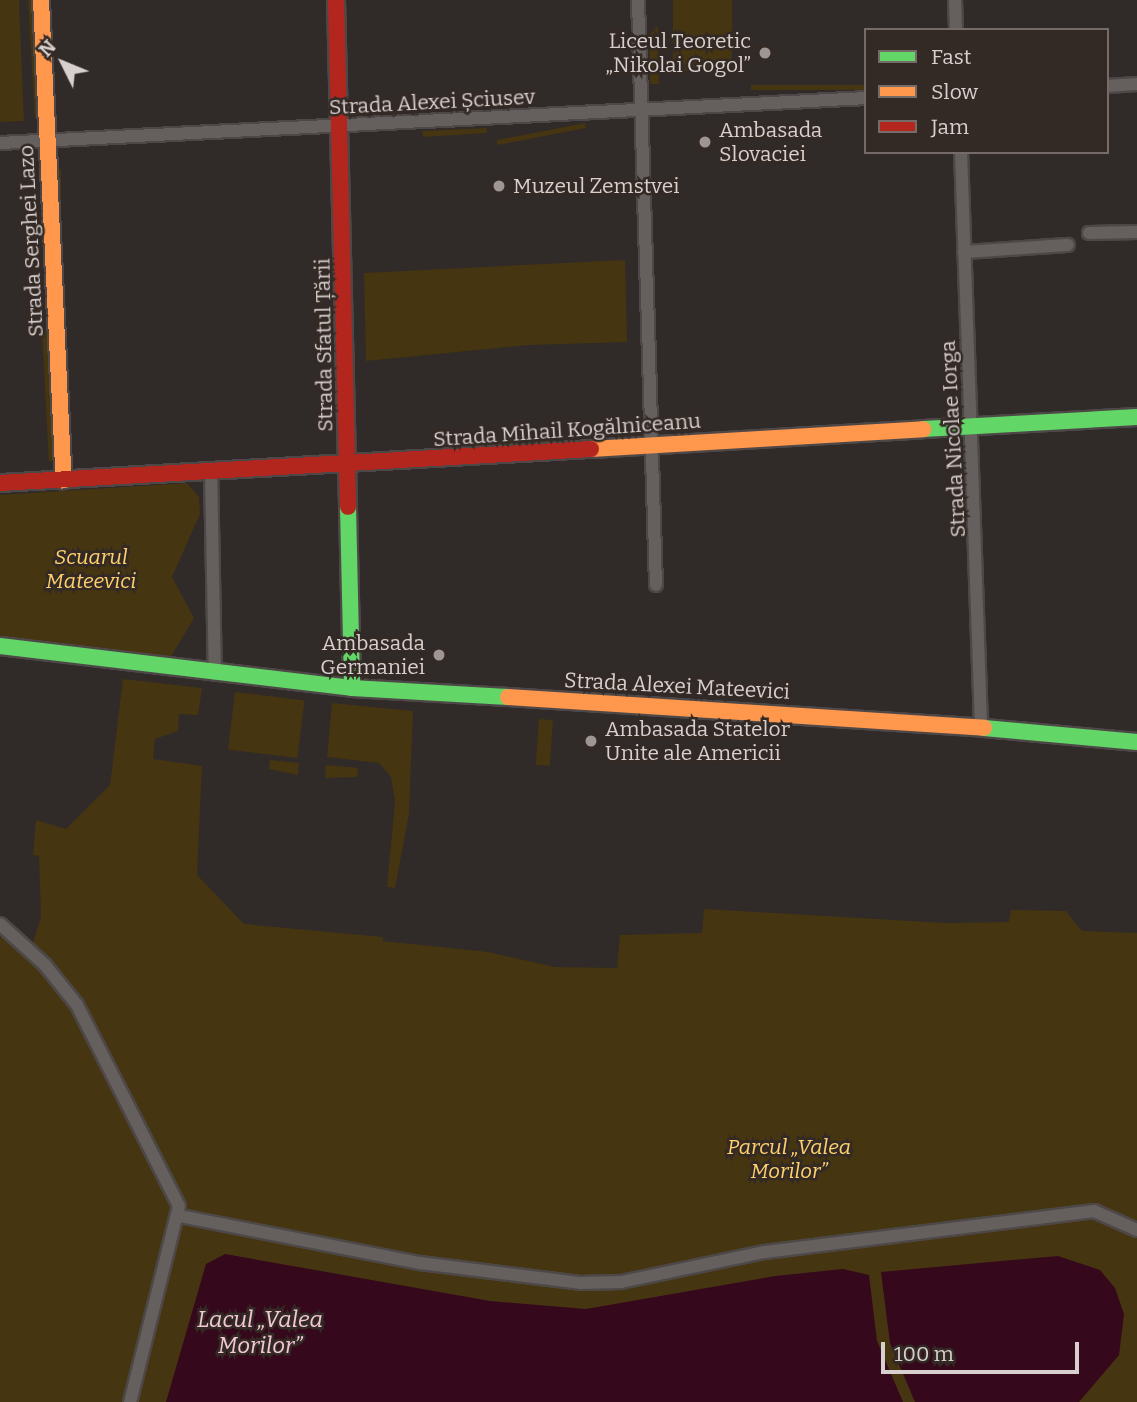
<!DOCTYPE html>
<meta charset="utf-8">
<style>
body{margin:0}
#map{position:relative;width:1137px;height:1402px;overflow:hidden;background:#302a28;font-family:Bitter,serif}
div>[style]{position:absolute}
.green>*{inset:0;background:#463511;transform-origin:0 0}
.water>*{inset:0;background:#35081c}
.roads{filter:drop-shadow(2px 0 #4d4847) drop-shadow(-2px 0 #4d4847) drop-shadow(0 2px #4d4847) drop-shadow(0 -2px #4d4847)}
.street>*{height:12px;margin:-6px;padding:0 6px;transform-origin:6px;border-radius:6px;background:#65605e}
.fast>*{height:16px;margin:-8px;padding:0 8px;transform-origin:8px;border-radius:8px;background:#63d668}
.slow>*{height:16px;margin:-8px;padding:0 8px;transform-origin:8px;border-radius:8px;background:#ff974d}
.jam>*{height:16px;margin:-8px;padding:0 8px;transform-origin:8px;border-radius:8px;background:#b3261e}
.dots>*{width:19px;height:19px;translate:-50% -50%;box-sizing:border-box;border:4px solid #332925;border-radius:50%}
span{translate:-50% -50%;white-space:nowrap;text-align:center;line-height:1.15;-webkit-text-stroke:5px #332925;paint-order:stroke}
.poi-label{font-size:21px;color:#d7d0ce}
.right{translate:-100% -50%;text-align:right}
.left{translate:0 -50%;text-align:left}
.street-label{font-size:21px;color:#d7d0ce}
.park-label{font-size:21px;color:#ffd16c;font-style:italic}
.water-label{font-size:23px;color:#f3c7d4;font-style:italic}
.legend{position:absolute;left:864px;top:28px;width:245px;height:126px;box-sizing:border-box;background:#332925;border:2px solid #756c69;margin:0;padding:9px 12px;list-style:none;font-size:21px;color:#d7d0ce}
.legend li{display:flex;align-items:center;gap:14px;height:35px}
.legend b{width:35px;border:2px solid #756c69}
.north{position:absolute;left:28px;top:28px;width:70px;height:70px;-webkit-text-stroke:5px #332925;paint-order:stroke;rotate:313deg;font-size:19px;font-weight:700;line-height:28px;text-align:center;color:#d7d0ce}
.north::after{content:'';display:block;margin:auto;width:24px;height:32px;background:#d7d0ce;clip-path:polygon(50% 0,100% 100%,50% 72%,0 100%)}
.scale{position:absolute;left:881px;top:1342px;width:198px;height:32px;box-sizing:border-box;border:4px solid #d7d0ce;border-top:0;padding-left:9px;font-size:21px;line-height:24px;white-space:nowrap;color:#d7d0ce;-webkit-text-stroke:5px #332925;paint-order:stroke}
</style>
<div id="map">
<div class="green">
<i style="clip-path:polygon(0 0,19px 0,24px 121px,0 122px)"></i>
<i style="clip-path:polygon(28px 0,34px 0,40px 118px,35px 118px)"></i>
<i style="left:673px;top:0;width:59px;height:71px"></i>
<i style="clip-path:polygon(658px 26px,659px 84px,650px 84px,649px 35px)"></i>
<i style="left:866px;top:85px;width:5px;height:115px;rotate:90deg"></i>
<i style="left:585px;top:123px;width:5px;height:90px;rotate:79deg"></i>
<i style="clip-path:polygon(487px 128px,487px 133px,423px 137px,422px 131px)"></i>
<i style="left:54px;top:169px;width:7px;height:103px"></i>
<i style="clip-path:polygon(625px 260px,627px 342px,529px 345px,366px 361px,364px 273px)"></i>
<i style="left:49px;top:331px;width:130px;height:7px;rotate:87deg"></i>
<i style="clip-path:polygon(558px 436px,558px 442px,449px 448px,449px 443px)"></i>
<i style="clip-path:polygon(187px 483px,199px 497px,200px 514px,172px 577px,194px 618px,169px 660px,0 639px,0 495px)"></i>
<i style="clip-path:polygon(123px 679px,202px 688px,198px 715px,179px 714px,178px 731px,155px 739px,153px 759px,202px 766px,197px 875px,244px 924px,383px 937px,383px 941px,488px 952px,555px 967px,617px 968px,620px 935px,702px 933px,704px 909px,945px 923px,1009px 922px,1011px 910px,1066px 911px,1082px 931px,1137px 933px,1137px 1402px,0 1402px,0 938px,4px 934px,32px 946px,41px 917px,39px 856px,33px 855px,36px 820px,66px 829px,110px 785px)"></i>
<i style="left:235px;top:692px;width:70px;height:58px;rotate:7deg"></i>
<i style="clip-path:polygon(332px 703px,413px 711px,409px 814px,395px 888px,387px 887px,395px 801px,391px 777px,379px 763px,327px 757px)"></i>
<i style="left:539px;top:719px;width:14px;height:46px;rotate:4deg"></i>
<i style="clip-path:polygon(270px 760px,299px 763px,298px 775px,269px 769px)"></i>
<i style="clip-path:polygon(326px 765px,358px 768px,357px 777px,325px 778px)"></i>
</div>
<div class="water">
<i style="clip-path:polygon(225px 1254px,490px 1301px,586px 1309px,775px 1276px,843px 1269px,869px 1275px,877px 1341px,903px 1402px,166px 1402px,206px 1264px)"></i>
<i style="clip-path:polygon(1058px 1256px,1100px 1270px,1115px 1288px,1124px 1314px,1119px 1355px,1079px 1402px,915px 1402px,890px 1343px,881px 1272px)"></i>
</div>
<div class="roads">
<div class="street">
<i style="left:638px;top:0;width:585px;rotate:88.24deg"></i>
<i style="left:955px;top:0;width:30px;rotate:88deg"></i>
<i style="left:1107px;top:86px;width:30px;rotate:-4deg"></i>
<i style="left:0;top:143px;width:867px;rotate:-2.97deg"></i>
<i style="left:961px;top:152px;width:573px;rotate:88deg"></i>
<i style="left:1089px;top:233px;width:48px;rotate:-1.2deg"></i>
<i style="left:964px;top:252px;width:104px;rotate:-3.9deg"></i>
<i style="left:211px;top:471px;width:203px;rotate:88.9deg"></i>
<i style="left:0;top:924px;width:61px;rotate:42.3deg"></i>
<i style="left:45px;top:965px;width:51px;rotate:51.3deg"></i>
<i style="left:77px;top:1005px;width:225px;rotate:63.1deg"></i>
<i style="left:179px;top:1206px;width:202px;rotate:104deg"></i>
<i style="left:180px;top:1216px;width:245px;rotate:11.1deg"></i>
<i style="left:420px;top:1263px;width:161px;rotate:7.1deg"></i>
<i style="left:580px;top:1283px;width:41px;rotate:-1.4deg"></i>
<i style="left:621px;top:1282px;width:147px;rotate:-11.8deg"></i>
<i style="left:765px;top:1252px;width:332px;rotate:-7.1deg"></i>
<i style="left:1094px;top:1211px;width:47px;rotate:23.8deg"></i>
</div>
<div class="fast">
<i style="left:923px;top:429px;width:214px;rotate:-3.2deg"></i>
<i style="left:348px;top:507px;width:181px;rotate:88.7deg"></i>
<i style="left:0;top:646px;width:354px;rotate:6.8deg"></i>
<i style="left:352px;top:688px;width:156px;rotate:3.3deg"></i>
<i style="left:984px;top:728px;width:154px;rotate:5.2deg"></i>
</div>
<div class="slow">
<i style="left:41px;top:0;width:481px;rotate:87.3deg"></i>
<i style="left:591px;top:449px;width:333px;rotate:-3.4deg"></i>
<i style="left:508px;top:697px;width:477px;rotate:3.7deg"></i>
</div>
<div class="jam">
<i style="left:336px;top:0;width:507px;rotate:88.64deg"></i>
<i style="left:0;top:483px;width:592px;rotate:-3.29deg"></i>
</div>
</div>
<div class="dots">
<i style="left:765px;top:53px;background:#9d9694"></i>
<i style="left:705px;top:142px;background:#9d9694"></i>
<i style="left:499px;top:186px;background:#9d9694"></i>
<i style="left:439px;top:655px;background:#9d9694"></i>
<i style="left:591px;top:741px;background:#9d9694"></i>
</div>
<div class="poi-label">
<span class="right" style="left:751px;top:53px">Liceul Teoretic<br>„Nikolai Gogol”</span>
<span class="left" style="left:719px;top:142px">Ambasada<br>Slovaciei</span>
<span class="left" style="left:513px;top:186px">Muzeul Zemstvei</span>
<span class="right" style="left:425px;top:655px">Ambasada<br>Germaniei</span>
<span class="left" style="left:605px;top:741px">Ambasada Statelor<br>Unite ale Americii</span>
</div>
<div class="street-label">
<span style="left:432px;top:102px;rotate:-3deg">Strada Alexei Șciusev</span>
<span style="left:31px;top:241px;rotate:-93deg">Strada Serghei Lazo</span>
<span style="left:324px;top:345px;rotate:-91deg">Strada Sfatul Țării</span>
<span style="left:567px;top:430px;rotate:-4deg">Strada Mihail Kogălniceanu</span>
<span style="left:953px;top:439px;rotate:-93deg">Strada Nicolae Iorga</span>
<span style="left:677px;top:686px;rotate:3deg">Strada Alexei Mateevici</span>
</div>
<div class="park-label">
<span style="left:91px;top:569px">Scuarul<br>Mateevici</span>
<span style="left:789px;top:1159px">Parcul „Valea<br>Morilor”</span>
</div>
<div class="water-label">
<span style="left:260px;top:1332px">Lacul „Valea<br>Morilor”</span>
</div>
<ul class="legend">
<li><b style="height:9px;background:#63d668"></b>Fast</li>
<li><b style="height:9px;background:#ff974d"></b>Slow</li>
<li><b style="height:9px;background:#b3261e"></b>Jam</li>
</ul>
<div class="north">N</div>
<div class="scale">100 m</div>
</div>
